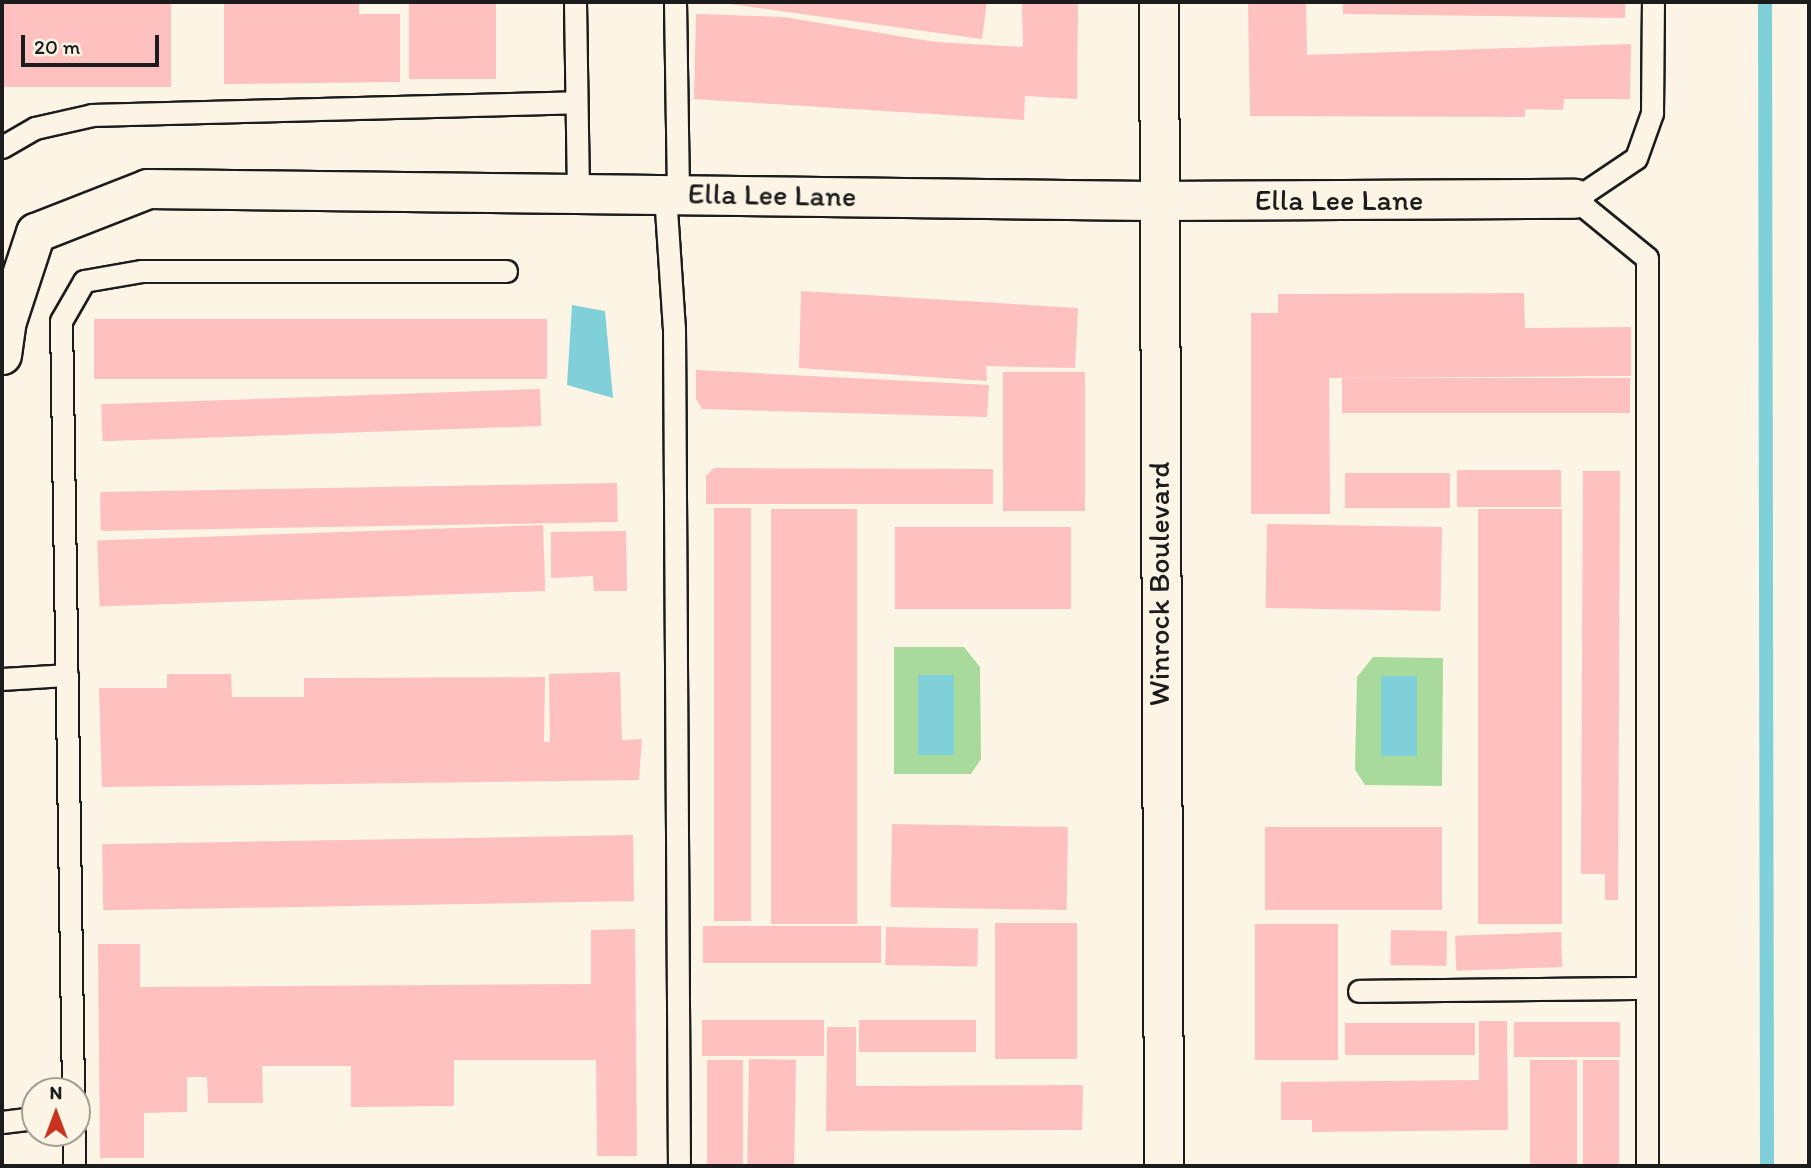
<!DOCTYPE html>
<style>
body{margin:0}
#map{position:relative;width:1811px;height:1168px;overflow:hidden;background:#fcf5e5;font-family:Itim,sans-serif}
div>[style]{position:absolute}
.green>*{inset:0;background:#a8da9b}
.water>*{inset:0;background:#7fd0d9;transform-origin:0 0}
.stream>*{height:14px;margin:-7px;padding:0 7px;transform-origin:7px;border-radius:7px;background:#7fd0d9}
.building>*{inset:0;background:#fec1bf;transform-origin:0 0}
.roads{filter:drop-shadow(2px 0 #1c1c1c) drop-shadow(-2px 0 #1c1c1c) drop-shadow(0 2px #1c1c1c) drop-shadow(0 -2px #1c1c1c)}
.lane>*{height:21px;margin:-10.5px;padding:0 10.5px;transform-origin:10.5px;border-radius:10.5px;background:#fcf5e5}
.street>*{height:38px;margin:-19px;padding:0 19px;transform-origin:19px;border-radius:19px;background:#fcf5e5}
.secondary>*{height:38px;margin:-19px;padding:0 19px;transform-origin:19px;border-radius:19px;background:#fcf5e5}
span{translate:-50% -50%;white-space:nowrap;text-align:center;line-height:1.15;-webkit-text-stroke:5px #fcf5e5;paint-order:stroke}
.street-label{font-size:30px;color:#1c1c1c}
.frame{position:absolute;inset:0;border:4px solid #1c1c1c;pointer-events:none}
.north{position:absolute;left:21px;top:1077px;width:70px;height:70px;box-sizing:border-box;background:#fcf5e5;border:2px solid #a29e95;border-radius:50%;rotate:0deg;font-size:19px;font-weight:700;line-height:28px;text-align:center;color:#1c1c1c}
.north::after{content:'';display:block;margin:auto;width:24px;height:32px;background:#c8321e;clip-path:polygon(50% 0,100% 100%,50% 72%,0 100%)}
.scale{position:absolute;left:21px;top:35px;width:138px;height:32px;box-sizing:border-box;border:4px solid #1c1c1c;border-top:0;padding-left:9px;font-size:21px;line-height:24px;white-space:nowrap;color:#1c1c1c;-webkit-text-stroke:5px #fcf5e5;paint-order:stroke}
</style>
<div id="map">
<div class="green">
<i style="clip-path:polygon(894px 647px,964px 647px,980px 667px,981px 759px,971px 774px,894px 774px)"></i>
<i style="clip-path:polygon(1373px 657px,1443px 658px,1442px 786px,1365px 785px,1355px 770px,1357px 677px)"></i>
</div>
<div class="water">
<i style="clip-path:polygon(572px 305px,605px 311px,613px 398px,567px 385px)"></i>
<i style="left:918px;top:675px;width:36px;height:80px"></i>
<i style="left:1381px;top:676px;width:36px;height:80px"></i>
</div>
<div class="stream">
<i style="left:1765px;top:2px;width:1164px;rotate:89.9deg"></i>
</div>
<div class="building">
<i style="left:2px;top:2px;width:169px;height:85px"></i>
<i style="clip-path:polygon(224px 2px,359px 2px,359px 14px,400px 14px,400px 82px,224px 84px)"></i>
<i style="left:409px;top:2px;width:87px;height:77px"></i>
<i style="clip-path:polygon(715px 2px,987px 2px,982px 39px)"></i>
<i style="clip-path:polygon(1022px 2px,1078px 2px,1077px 99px,1025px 96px,1024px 120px,694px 99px,696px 14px,784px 17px,935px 42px,1023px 47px)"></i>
<i style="clip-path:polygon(1248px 2px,1306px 2px,1307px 55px,1631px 44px,1630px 99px,1564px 99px,1563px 110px,1525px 109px,1525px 117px,1250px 116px)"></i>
<i style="clip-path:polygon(1343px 2px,1625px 2px,1625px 18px,1343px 14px)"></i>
<i style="clip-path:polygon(801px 291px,1078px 308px,1075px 368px,986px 366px,987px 381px,799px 368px)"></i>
<i style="clip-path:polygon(1524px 293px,1525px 328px,1631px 327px,1631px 376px,1329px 378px,1330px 514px,1251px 514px,1251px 313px,1278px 313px,1278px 294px)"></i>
<i style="left:547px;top:319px;width:60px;height:453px;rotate:90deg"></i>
<i style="clip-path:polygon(696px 370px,989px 385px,987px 417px,702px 409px,696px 399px)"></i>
<i style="left:1085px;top:372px;width:139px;height:82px;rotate:90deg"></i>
<i style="left:1630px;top:378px;width:35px;height:288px;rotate:90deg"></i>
<i style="left:540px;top:389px;width:37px;height:439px;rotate:88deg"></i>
<i style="clip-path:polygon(714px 468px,993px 469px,993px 504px,706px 504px,706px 476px)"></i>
<i style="left:1457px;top:470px;width:104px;height:37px"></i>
<i style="clip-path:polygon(1583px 471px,1620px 471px,1618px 900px,1605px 900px,1605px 874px,1581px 874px)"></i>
<i style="left:1345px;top:473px;width:105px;height:35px"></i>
<i style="left:617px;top:483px;width:39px;height:517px;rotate:89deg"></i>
<i style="left:714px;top:508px;width:37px;height:413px"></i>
<i style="left:857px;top:509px;width:415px;height:86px;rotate:90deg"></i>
<i style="left:1478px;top:509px;width:84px;height:415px"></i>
<i style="left:1267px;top:524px;width:175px;height:84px;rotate:1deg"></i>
<i style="left:543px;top:525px;width:66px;height:446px;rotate:88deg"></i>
<i style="left:1071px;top:527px;width:82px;height:176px;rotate:90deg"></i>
<i style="clip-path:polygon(626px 531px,627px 591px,594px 591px,593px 576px,551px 578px,551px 532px)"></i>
<i style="clip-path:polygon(620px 672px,622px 740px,642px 739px,639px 780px,102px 787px,99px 688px,167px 688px,167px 674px,231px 674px,232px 697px,304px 697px,304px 678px,545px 677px,544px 742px,550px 742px,549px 674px)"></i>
<i style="left:892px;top:824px;width:176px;height:83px;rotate:1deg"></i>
<i style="left:1265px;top:827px;width:177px;height:83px"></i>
<i style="left:633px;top:835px;width:66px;height:531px;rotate:89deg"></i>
<i style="left:995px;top:923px;width:82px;height:136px"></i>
<i style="left:1255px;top:924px;width:83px;height:136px"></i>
<i style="left:703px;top:926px;width:178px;height:37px"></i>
<i style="left:886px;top:927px;width:92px;height:38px;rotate:1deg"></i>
<i style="clip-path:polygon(635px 929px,637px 1156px,597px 1156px,596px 1060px,454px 1060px,454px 1106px,351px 1107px,351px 1066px,262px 1066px,263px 1103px,208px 1103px,207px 1077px,187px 1077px,187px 1112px,144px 1113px,144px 1158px,100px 1158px,98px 944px,140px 944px,140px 987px,591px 984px,591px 930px)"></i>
<i style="left:1391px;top:930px;width:56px;height:35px;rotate:1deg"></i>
<i style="left:1561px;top:932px;width:35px;height:106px;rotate:88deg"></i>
<i style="left:824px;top:1020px;width:36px;height:122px;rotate:90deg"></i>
<i style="left:859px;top:1020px;width:117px;height:32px"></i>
<i style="clip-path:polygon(1479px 1021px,1507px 1021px,1508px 1130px,1312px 1132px,1312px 1120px,1281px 1120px,1281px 1082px,1479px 1080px)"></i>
<i style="left:1514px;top:1022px;width:106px;height:35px"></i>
<i style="left:1475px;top:1023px;width:32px;height:130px;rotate:90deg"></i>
<i style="clip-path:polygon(827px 1027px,856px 1027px,856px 1086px,1083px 1085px,1082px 1130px,826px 1131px)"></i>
<i style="left:749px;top:1059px;width:47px;height:107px;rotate:1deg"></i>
<i style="left:707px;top:1060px;width:36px;height:106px"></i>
<i style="left:1530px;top:1060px;width:47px;height:106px"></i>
<i style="left:1583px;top:1060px;width:36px;height:106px"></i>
</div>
<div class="roads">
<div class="lane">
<i style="left:575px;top:2px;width:191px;rotate:89.1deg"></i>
<i style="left:675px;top:2px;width:192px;rotate:89.1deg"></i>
<i style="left:2px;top:147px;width:38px;rotate:-30deg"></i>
<i style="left:35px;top:128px;width:58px;rotate:-12.8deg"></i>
<i style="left:92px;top:115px;width:484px;rotate:-1.5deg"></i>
<i style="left:665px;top:194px;width:134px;rotate:86.2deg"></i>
<i style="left:674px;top:328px;width:838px;rotate:89.66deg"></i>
<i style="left:2px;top:679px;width:65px;rotate:-3.5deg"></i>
<i style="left:1359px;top:991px;width:288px;rotate:-0.6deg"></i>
<i style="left:73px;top:1091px;width:770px;rotate:-90.89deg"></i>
<i style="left:61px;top:321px;width:46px;rotate:-60.1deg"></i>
<i style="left:84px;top:281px;width:59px;rotate:-9.8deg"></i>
<i style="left:142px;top:271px;width:364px"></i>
<i style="left:2px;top:1122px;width:33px;rotate:-7deg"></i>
<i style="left:74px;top:1133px;width:33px;rotate:90deg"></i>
<i style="left:1647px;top:1166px;width:908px;rotate:-90deg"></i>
<i style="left:1647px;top:258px;width:93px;rotate:-140.7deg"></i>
<i style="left:1575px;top:199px;width:73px;rotate:-33.9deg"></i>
<i style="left:1636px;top:158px;width:48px;rotate:-70.4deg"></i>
<i style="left:1652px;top:113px;width:111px;rotate:-89.5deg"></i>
</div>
<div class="street">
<i style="left:2px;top:355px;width:34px;rotate:-82deg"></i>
<i style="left:7px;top:321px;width:93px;rotate:-71.8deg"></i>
<i style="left:36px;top:233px;width:120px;rotate:-21.4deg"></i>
<i style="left:148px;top:189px;width:1009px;rotate:0.68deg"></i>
<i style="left:1157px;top:201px;width:418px;rotate:-0.3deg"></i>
</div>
<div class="secondary">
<i style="left:1159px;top:2px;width:1164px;rotate:89.75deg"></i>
</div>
</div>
<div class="street-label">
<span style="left:772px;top:195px;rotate:1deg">Ella Lee Lane</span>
<span style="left:1339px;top:200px">Ella Lee Lane</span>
<span style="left:1159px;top:584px;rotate:-90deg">Winrock Boulevard</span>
</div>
<div class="frame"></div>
<div class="north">N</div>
<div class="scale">20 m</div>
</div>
